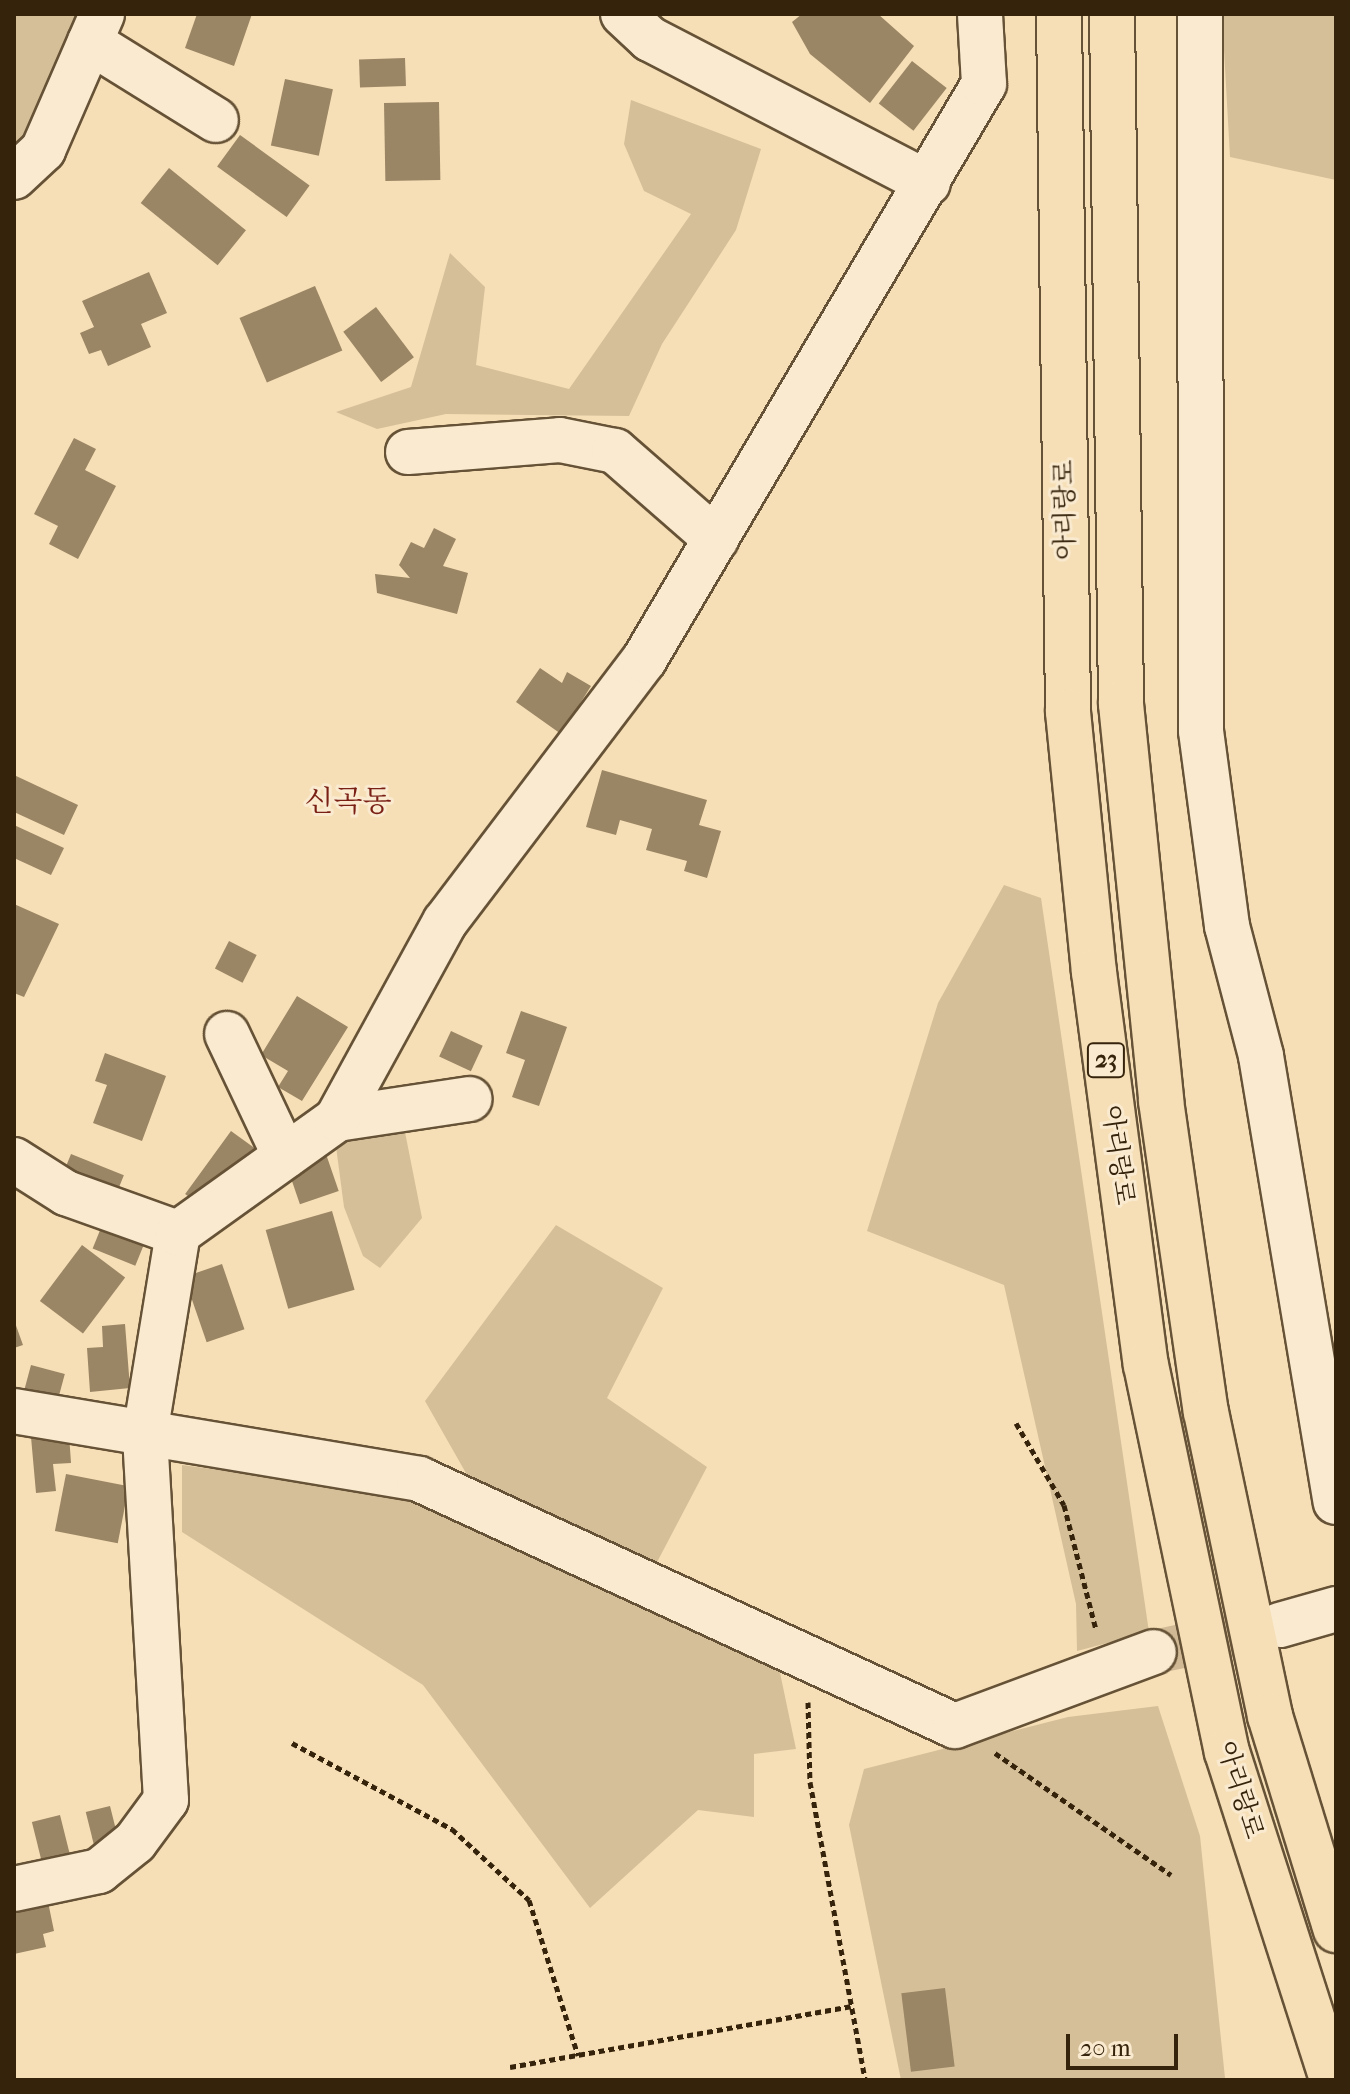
<!DOCTYPE html>
<meta charset="utf-8">
<style>
body{margin:0}
#map{position:relative;width:1350px;height:2094px;overflow:hidden;background:#f6dfb6;font-family:"IM FELL French Canon","Noto Serif KR",serif}
div>[style]{position:absolute}
.green>*{inset:0;background:#d5bf99}
.building>*{inset:0;background:#9a8564;transform-origin:0 0}
.minor-tunnel>*{height:44px;margin-top:-22px;transform-origin:0;background:repeating-linear-gradient(90deg,#d0b994 0 44px,transparent 0 66px)}
.path>*{height:5px;margin-top:-2.5px;transform-origin:0;background:repeating-linear-gradient(90deg,#36230b 0 6px,transparent 0 10px)}
.roads{filter:drop-shadow(2px 0 #665236) drop-shadow(-2px 0 #665236) drop-shadow(0 2px #665236) drop-shadow(0 -2px #665236)}
.minor>*{height:44px;margin:-22px;padding:0 22px;transform-origin:22px;border-radius:22px;background:#f9ead0}
.highway>*{height:44px;margin:-22px;padding:0 22px;transform-origin:22px;border-radius:22px;background:#f6dfb6}
span{translate:-50% -50%;white-space:nowrap;text-align:center;line-height:1.15;-webkit-text-stroke:6px #f9ead0;paint-order:stroke}
.shield-label span{padding:2px 6px;background:#f9ead0;border:2px solid;border-radius:6px;-webkit-text-stroke-width:0}
.shield-label{font-size:24px;color:#36230b;font-weight:700}
.street-label{font-size:26px;color:#36230b}
.quarter-label{font-size:30px;color:#7a1f14}
.frame{position:absolute;inset:0;border:16px solid #36230b;pointer-events:none}
.scale{position:absolute;left:1066px;top:2034px;width:112px;height:36px;box-sizing:border-box;border:4px solid #36230b;border-top:0;padding-left:10px;font-size:24px;line-height:28px;white-space:nowrap;color:#36230b;-webkit-text-stroke:6px #f9ead0;paint-order:stroke}
</style>
<div id="map">
<div class="green">
<i style="clip-path:polygon(14px 14px,81px 14px,38px 126px,14px 149px)"></i>
<i style="clip-path:polygon(1222px 14px,1336px 14px,1336px 180px,1230px 157px)"></i>
<i style="clip-path:polygon(631px 100px,761px 149px,736px 230px,662px 344px,629px 416px,446px 414px,377px 429px,336px 412px,411px 387px,450px 253px,485px 287px,476px 365px,569px 389px,691px 214px,644px 191px,624px 144px)"></i>
<i style="clip-path:polygon(1004px 885px,1041px 898px,1149px 1632px,1077px 1651px,1076px 1604px,1004px 1285px,867px 1231px,938px 1003px)"></i>
<i style="clip-path:polygon(404px 1127px,422px 1218px,380px 1268px,363px 1256px,344px 1207px,335px 1139px)"></i>
<i style="clip-path:polygon(556px 1225px,663px 1288px,607px 1398px,707px 1467px,655px 1566px,475px 1489px,425px 1401px)"></i>
<i style="clip-path:polygon(182px 1465px,416px 1497px,779px 1668px,796px 1749px,754px 1754px,754px 1817px,698px 1810px,590px 1908px,423px 1685px,182px 1532px)"></i>
<i style="clip-path:polygon(1158px 1706px,1200px 1836px,1225px 2078px,901px 2080px,849px 1825px,864px 1769px,1068px 1717px)"></i>
</div>
<div class="building">
<i style="clip-path:polygon(197px 14px,252px 14px,234px 66px,185px 48px)"></i>
<i style="clip-path:polygon(802px 14px,878px 14px,914px 46px,870px 103px,810px 54px,792px 22px)"></i>
<i style="left:405px;top:58px;width:28px;height:46px;rotate:88deg"></i>
<i style="left:912px;top:61px;width:44px;height:54px;rotate:38deg"></i>
<i style="left:285px;top:79px;width:49px;height:68px;rotate:12deg"></i>
<i style="left:439px;top:102px;width:78px;height:55px;rotate:89deg"></i>
<i style="left:240px;top:135px;width:86px;height:39px;rotate:36deg"></i>
<i style="left:169px;top:168px;width:99px;height:45px;rotate:39deg"></i>
<i style="clip-path:polygon(149px 272px,167px 313px,141px 324px,151px 347px,108px 366px,101px 350px,89px 354px,80px 333px,94px 327px,82px 301px)"></i>
<i style="left:315px;top:286px;width:70px;height:82px;rotate:67deg"></i>
<i style="left:376px;top:307px;width:63px;height:41px;rotate:53deg"></i>
<i style="clip-path:polygon(74px 438px,96px 449px,85px 470px,116px 486px,78px 559px,49px 544px,58px 526px,34px 514px)"></i>
<i style="clip-path:polygon(434px 528px,456px 539px,443px 566px,468px 573px,457px 614px,377px 593px,375px 574px,410px 578px,399px 565px,411px 542px,424px 548px)"></i>
<i style="clip-path:polygon(540px 668px,562px 683px,567px 672px,591px 686px,561px 734px,516px 702px)"></i>
<i style="clip-path:polygon(602px 770px,707px 800px,699px 825px,721px 831px,707px 878px,684px 871px,687px 861px,646px 850px,652px 829px,620px 820px,616px 835px,586px 827px)"></i>
<i style="clip-path:polygon(14px 775px,78px 805px,64px 835px,14px 812px)"></i>
<i style="clip-path:polygon(14px 825px,64px 848px,51px 875px,14px 858px)"></i>
<i style="clip-path:polygon(14px 904px,59px 924px,24px 997px,14px 993px)"></i>
<i style="left:229px;top:941px;width:31px;height:31px;rotate:27deg"></i>
<i style="clip-path:polygon(297px 996px,348px 1027px,302px 1101px,278px 1087px,288px 1071px,261px 1055px)"></i>
<i style="clip-path:polygon(521px 1011px,567px 1027px,539px 1106px,512px 1097px,525px 1060px,506px 1053px)"></i>
<i style="left:451px;top:1031px;width:35px;height:28px;rotate:25deg"></i>
<i style="clip-path:polygon(105px 1053px,166px 1076px,142px 1141px,93px 1123px,107px 1085px,95px 1081px)"></i>
<i style="left:231px;top:1131px;width:29px;height:78px;rotate:36deg"></i>
<i style="left:71px;top:1154px;width:57px;height:26px;rotate:22deg"></i>
<i style="left:326px;top:1154px;width:39px;height:41px;rotate:71deg"></i>
<i style="left:332px;top:1211px;width:82px;height:69px;rotate:74deg"></i>
<i style="left:105px;top:1218px;width:46px;height:33px;rotate:22deg"></i>
<i style="left:82px;top:1245px;width:54px;height:70px;rotate:37deg"></i>
<i style="left:222px;top:1264px;width:69px;height:40px;rotate:71deg"></i>
<i style="clip-path:polygon(14px 1320px,23px 1345px,14px 1348px)"></i>
<i style="clip-path:polygon(125px 1324px,130px 1388px,90px 1392px,87px 1348px,103px 1347px,102px 1326px)"></i>
<i style="left:31px;top:1365px;width:35px;height:30px;rotate:15deg"></i>
<i style="clip-path:polygon(69px 1434px,71px 1463px,53px 1464px,56px 1491px,36px 1493px,31px 1437px)"></i>
<i style="left:66px;top:1474px;width:64px;height:58px;rotate:11deg"></i>
<i style="left:110px;top:1806px;width:34px;height:25px;rotate:76deg"></i>
<i style="left:60px;top:1815px;width:49px;height:29px;rotate:76deg"></i>
<i style="clip-path:polygon(47px 1897px,54px 1931px,43px 1934px,46px 1947px,14px 1954px,14px 1904px)"></i>
<i style="left:945px;top:1988px;width:79px;height:44px;rotate:83deg"></i>
</div>
<div class="minor-tunnel">
<i style="left:1154px;top:1652px;width:129px;rotate:-12.1deg"></i>
</div>
<div class="path">
<i style="left:1016px;top:1423px;width:95px;rotate:59.7deg"></i>
<i style="left:1064px;top:1505px;width:129px;rotate:75.6deg"></i>
<i style="left:808px;top:1702px;width:80px;rotate:88.6deg"></i>
<i style="left:810px;top:1782px;width:303px;rotate:79.5deg"></i>
<i style="left:292px;top:1743px;width:182px;rotate:28.3deg"></i>
<i style="left:452px;top:1829px;width:105px;rotate:42.7deg"></i>
<i style="left:529px;top:1900px;width:163px;rotate:72.5deg"></i>
<i style="left:995px;top:1753px;width:214px;rotate:34.7deg"></i>
<i style="left:510px;top:2067px;width:346px;rotate:-10.1deg"></i>
</div>
<div class="roads">
<div class="minor">
<i style="left:623px;top:14px;width:37px;rotate:43deg"></i>
<i style="left:650px;top:39px;width:313px;rotate:27.4deg"></i>
<i style="left:1200px;top:14px;width:717px;rotate:89.92deg"></i>
<i style="left:1201px;top:731px;width:197px;rotate:82.4deg"></i>
<i style="left:1227px;top:926px;width:134px;rotate:75.3deg"></i>
<i style="left:1261px;top:1056px;width:452px;rotate:80.5deg"></i>
<i style="left:90px;top:42px;width:148px;rotate:31.8deg"></i>
<i style="left:14px;top:177px;width:40px;rotate:-43deg"></i>
<i style="left:43px;top:150px;width:148px;rotate:-66.5deg"></i>
<i style="left:408px;top:452px;width:152px;rotate:-4.5deg"></i>
<i style="left:560px;top:440px;width:56px;rotate:11.3deg"></i>
<i style="left:615px;top:451px;width:134px;rotate:41.1deg"></i>
<i style="left:227px;top:1034px;width:135px;rotate:64.6deg"></i>
<i style="left:337px;top:1119px;width:134px;rotate:-8.6deg"></i>
<i style="left:14px;top:1160px;width:62px;rotate:32.4deg"></i>
<i style="left:66px;top:1193px;width:119px;rotate:19.7deg"></i>
<i style="left:14px;top:1411px;width:411px;rotate:9.5deg"></i>
<i style="left:419px;top:1479px;width:590px;rotate:24.74deg"></i>
<i style="left:955px;top:1726px;width:212px;rotate:-20.4deg"></i>
<i style="left:1280px;top:1625px;width:58px;rotate:-15.9deg"></i>
<i style="left:14px;top:1889px;width:87px;rotate:-12deg"></i>
<i style="left:99px;top:1871px;width:46px;rotate:-38.9deg"></i>
<i style="left:135px;top:1842px;width:52px;rotate:-53.6deg"></i>
<i style="left:166px;top:1800px;width:367px;rotate:-93.3deg"></i>
<i style="left:145px;top:1434px;width:204px;rotate:-80.7deg"></i>
<i style="left:178px;top:1233px;width:196px;rotate:-35.6deg"></i>
<i style="left:337px;top:1119px;width:225px;rotate:-61.3deg"></i>
<i style="left:445px;top:922px;width:329px;rotate:-52.8deg"></i>
<i style="left:644px;top:660px;width:669px;rotate:-59.45deg"></i>
<i style="left:984px;top:84px;width:70px;rotate:-93.3deg"></i>
</div>
<div class="highway">
<i style="left:1059px;top:14px;width:698px;rotate:89.26deg"></i>
<i style="left:1068px;top:712px;width:261px;rotate:84.3deg"></i>
<i style="left:1094px;top:972px;width:396px;rotate:82.5deg"></i>
<i style="left:1146px;top:1365px;width:395px;rotate:78.2deg"></i>
<i style="left:1227px;top:1752px;width:344px;rotate:72.2deg"></i>
<i style="left:1112px;top:14px;width:690px;rotate:89.25deg"></i>
<i style="left:1121px;top:704px;width:399px;rotate:84.2deg"></i>
<i style="left:1161px;top:1101px;width:314px;rotate:81.8deg"></i>
<i style="left:1206px;top:1412px;width:311px;rotate:78.1deg"></i>
<i style="left:1270px;top:1716px;width:224px;rotate:72.9deg"></i>
</div>
</div>
<div class="shield-label">
<span style="left:1106px;top:1060px">23</span>
</div>
<div class="street-label">
<span style="left:1065px;top:510px;rotate:-91deg">아리랑로</span>
<span style="left:1118px;top:1155px;rotate:82deg">아리랑로</span>
<span style="left:1240px;top:1790px;rotate:73deg">아리랑로</span>
</div>
<div class="quarter-label">
<span style="left:348px;top:802px">신곡동</span>
</div>
<div class="frame"></div>
<div class="scale">20 m</div>
</div>
